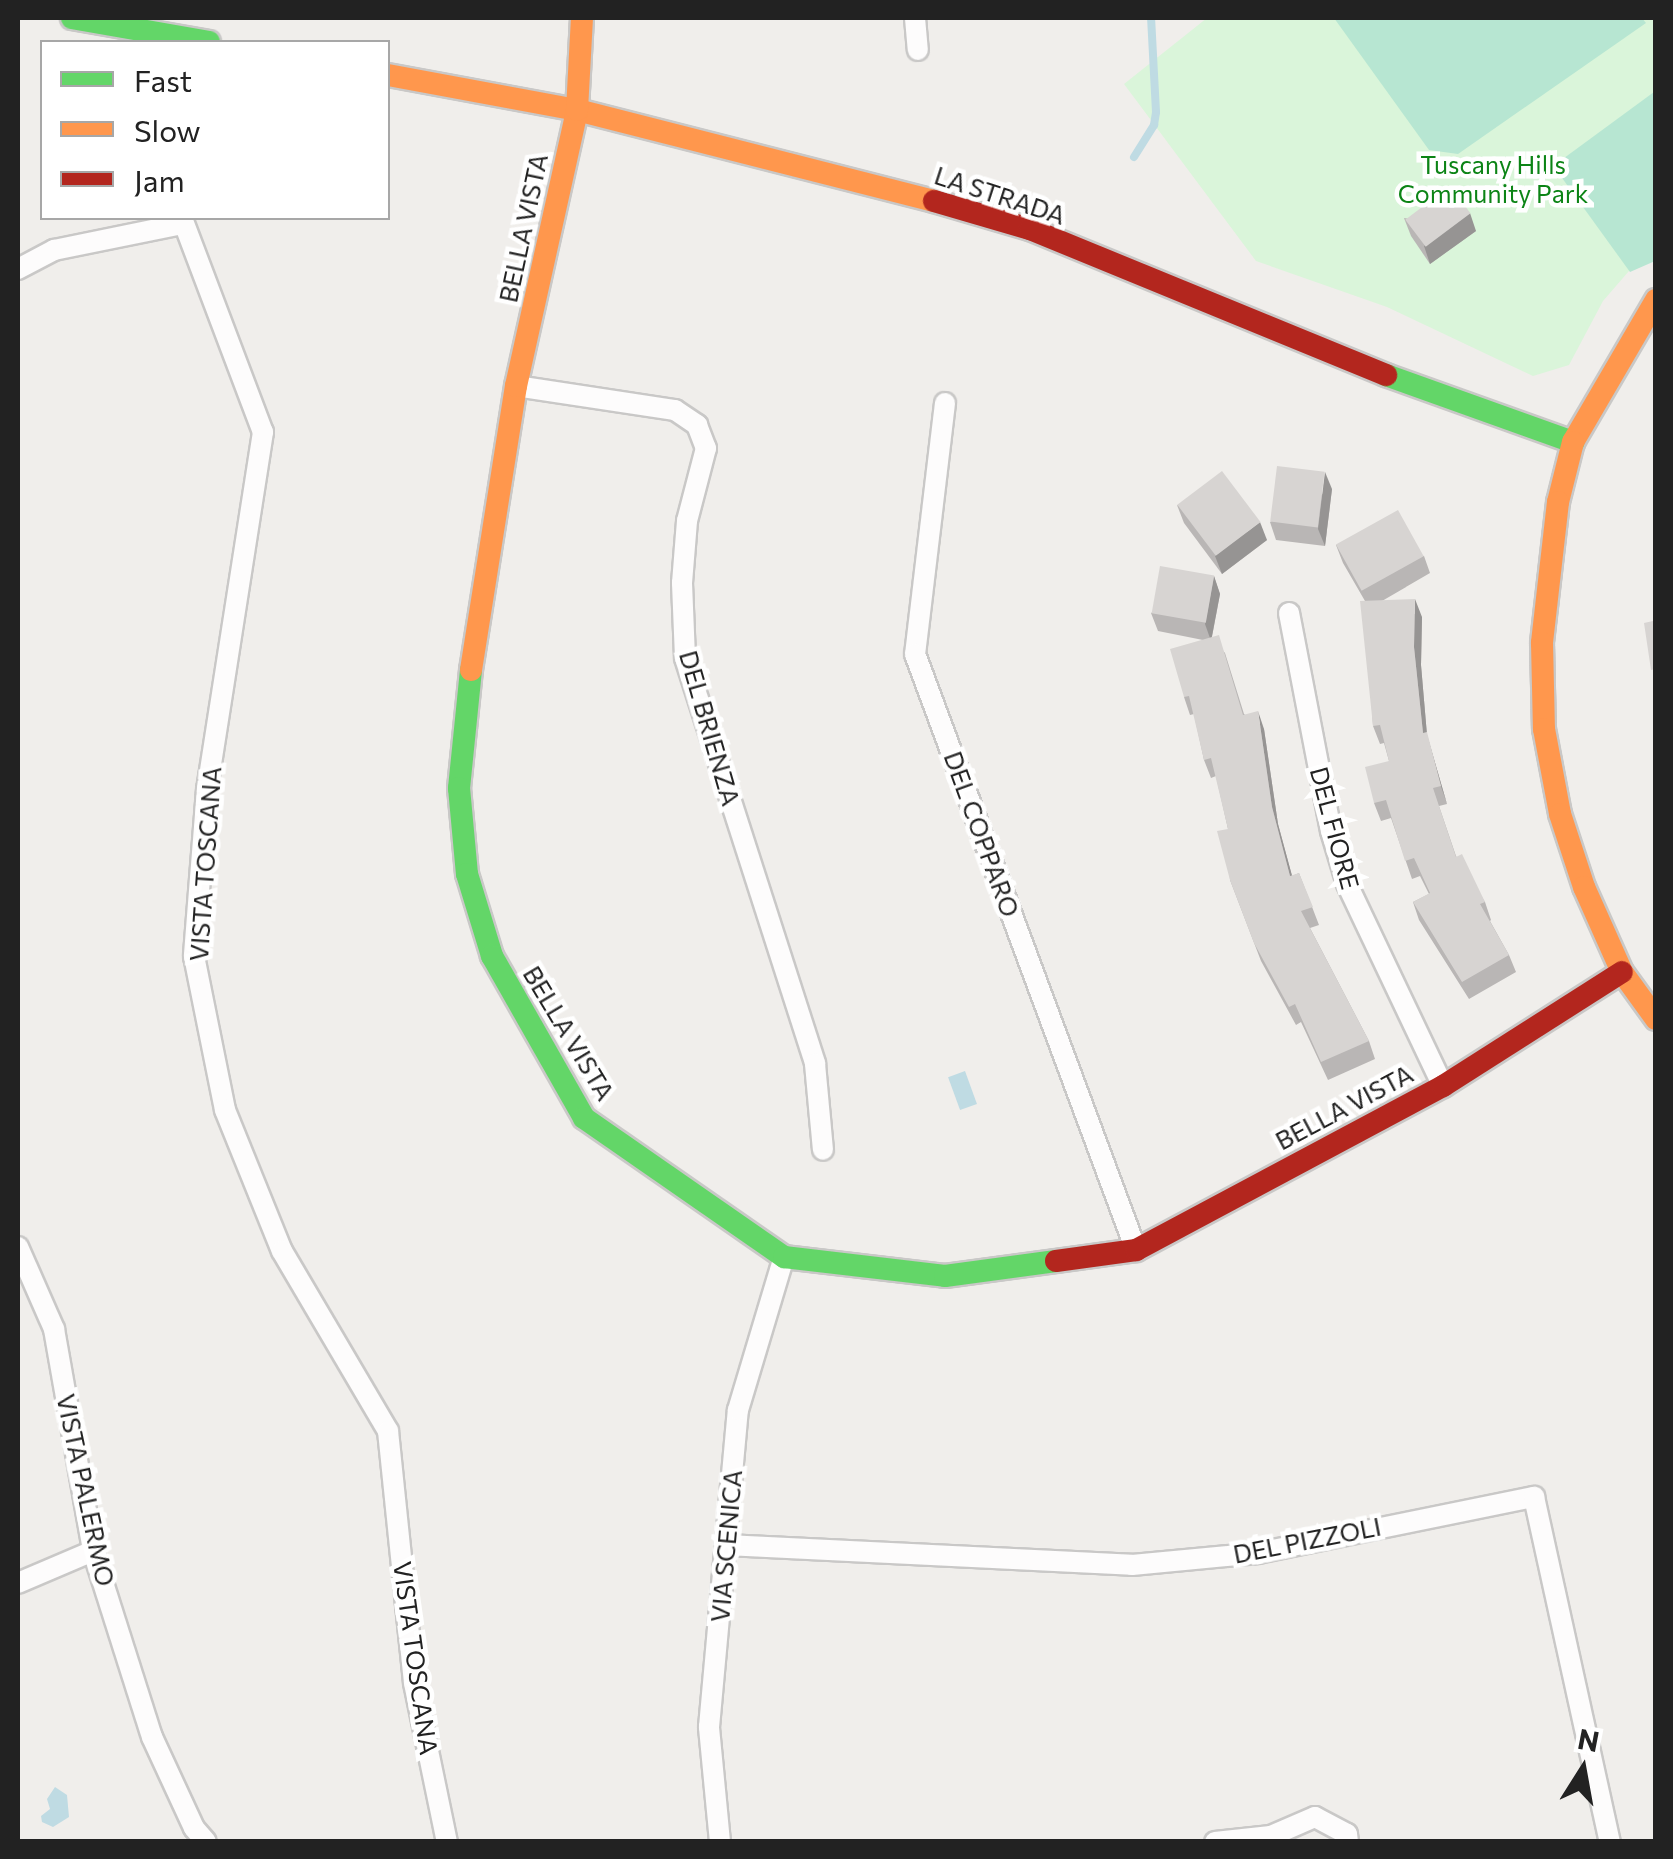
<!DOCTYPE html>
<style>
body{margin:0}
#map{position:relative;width:1673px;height:1859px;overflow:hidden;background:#f0eeeb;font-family:Commissioner,sans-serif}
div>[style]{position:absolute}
.park>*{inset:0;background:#daf5da}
.pitch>*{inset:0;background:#b7e6d2}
.water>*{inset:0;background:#bfdbe3;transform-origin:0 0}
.stream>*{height:8px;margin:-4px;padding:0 4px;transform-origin:4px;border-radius:4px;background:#bfdbe3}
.roads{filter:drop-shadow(2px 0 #c9c8c7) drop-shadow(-2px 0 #c9c8c7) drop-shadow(0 2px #c9c8c7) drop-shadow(0 -2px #c9c8c7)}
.street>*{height:20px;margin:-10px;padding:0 10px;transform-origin:10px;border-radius:10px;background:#fdfcfc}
.fast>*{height:22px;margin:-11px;padding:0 11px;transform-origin:11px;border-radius:11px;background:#63d668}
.slow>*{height:22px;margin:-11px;padding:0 11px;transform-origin:11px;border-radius:11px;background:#ff974d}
.jam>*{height:22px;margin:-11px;padding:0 11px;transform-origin:11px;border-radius:11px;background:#b3261e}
.wall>*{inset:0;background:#b9b6b5}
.shaded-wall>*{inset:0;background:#969493}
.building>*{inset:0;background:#d7d4d2;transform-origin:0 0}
span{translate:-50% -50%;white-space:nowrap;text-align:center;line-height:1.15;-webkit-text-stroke:9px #fff;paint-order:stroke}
.park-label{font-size:25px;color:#0c8416}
.street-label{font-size:25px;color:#222}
.frame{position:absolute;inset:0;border:20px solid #222;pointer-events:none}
.legend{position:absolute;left:40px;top:40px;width:350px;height:180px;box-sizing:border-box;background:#fff;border:2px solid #a7a7a7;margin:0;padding:12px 18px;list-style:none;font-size:30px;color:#222}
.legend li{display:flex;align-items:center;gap:20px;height:50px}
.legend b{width:50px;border:2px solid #a7a7a7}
.north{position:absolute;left:1533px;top:1719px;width:100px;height:100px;-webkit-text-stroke:8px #fff;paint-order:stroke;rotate:11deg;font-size:28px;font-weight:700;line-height:40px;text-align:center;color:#222}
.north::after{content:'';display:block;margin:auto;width:35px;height:45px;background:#222;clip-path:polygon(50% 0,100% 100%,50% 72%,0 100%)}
</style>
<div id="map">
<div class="park">
<i style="clip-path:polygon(1207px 18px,1655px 18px,1655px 241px,1603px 301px,1569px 365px,1533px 376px,1387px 307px,1256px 261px,1124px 84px)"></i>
</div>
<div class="pitch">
<i style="clip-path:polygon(1334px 18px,1642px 18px,1646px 23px,1458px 154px,1429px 150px)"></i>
<i style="clip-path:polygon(1654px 92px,1655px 261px,1630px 272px,1557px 171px,1560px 161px)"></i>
</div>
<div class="water">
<i style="left:965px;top:1071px;width:35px;height:18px;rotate:70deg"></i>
<i style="clip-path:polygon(55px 1787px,67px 1795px,69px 1817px,53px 1827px,42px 1822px,41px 1816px,50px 1809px,47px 1799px)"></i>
</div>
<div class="stream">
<i style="left:1134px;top:157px;width:38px;rotate:-58deg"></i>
<i style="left:1154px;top:125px;width:13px;rotate:-81deg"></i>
<i style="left:1156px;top:112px;width:94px;rotate:-93deg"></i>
</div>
<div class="roads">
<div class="street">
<i style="left:915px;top:18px;width:32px;rotate:85deg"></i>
<i style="left:182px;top:218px;width:229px;rotate:69.3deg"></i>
<i style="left:263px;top:432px;width:361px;rotate:98.9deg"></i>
<i style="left:207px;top:789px;width:168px;rotate:94.5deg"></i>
<i style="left:194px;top:956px;width:157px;rotate:78.6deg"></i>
<i style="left:225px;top:1110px;width:152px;rotate:68deg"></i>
<i style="left:282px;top:1251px;width:209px;rotate:59.5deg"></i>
<i style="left:388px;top:1431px;width:253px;rotate:84.1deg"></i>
<i style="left:414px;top:1683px;width:162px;rotate:78.3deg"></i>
<i style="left:18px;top:269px;width:41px;rotate:-27.8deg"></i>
<i style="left:54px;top:250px;width:131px;rotate:-11.5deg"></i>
<i style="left:516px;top:386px;width:161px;rotate:8.6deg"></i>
<i style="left:675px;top:410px;width:27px;rotate:34deg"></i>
<i style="left:697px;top:425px;width:25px;rotate:69deg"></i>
<i style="left:706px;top:448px;width:75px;rotate:104.6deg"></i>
<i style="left:687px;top:521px;width:62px;rotate:94.6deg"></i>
<i style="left:682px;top:583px;width:75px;rotate:87.7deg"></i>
<i style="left:685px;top:658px;width:426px;rotate:72.2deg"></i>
<i style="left:815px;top:1064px;width:86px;rotate:84.7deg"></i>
<i style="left:945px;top:403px;width:253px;rotate:96.8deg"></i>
<i style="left:915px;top:654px;width:636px;rotate:69.65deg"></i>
<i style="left:1289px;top:613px;width:222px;rotate:79.1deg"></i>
<i style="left:1331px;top:831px;width:55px;rotate:73.2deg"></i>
<i style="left:1347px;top:884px;width:224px;rotate:64.6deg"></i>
<i style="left:18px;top:1247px;width:90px;rotate:66.3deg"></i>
<i style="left:54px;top:1329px;width:225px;rotate:80deg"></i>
<i style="left:93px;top:1551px;width:195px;rotate:72.4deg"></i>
<i style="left:152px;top:1737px;width:100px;rotate:65.2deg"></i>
<i style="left:194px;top:1828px;width:18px;rotate:49deg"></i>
<i style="left:726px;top:1545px;width:406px;rotate:2.8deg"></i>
<i style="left:1132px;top:1565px;width:127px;rotate:-5.4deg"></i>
<i style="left:1258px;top:1553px;width:282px;rotate:-11.5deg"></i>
<i style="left:1534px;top:1497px;width:353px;rotate:77.6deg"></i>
<i style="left:18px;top:1583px;width:82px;rotate:-23.1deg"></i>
<i style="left:720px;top:1842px;width:116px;rotate:-95.5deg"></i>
<i style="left:709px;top:1727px;width:318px;rotate:-84.8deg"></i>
<i style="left:738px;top:1410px;width:160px;rotate:-73.3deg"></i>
<i style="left:1215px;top:1842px;width:56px;rotate:-6.1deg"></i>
<i style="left:1271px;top:1836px;width:48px;rotate:-23.4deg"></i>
<i style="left:1315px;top:1817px;width:36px;rotate:28deg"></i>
<i style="left:1347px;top:1834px;width:8px;rotate:83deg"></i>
</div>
<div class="fast">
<i style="left:72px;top:18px;width:139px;rotate:9.9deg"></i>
<i style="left:1386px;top:375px;width:199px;rotate:19.7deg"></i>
<i style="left:471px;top:670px;width:119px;rotate:95.8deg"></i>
<i style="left:459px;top:788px;width:86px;rotate:84.7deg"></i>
<i style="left:467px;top:874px;width:86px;rotate:73deg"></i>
<i style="left:492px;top:956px;width:186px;rotate:60.4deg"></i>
<i style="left:584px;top:1118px;width:244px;rotate:34.8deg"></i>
<i style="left:784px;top:1257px;width:162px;rotate:6.7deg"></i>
<i style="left:945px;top:1276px;width:112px;rotate:-7.7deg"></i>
</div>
<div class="slow">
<i style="left:388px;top:75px;width:192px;rotate:10.5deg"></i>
<i style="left:577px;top:110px;width:368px;rotate:14.3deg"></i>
<i style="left:1656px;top:300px;width:164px;rotate:120.3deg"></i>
<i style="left:1573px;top:442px;width:62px;rotate:104deg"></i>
<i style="left:1558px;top:502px;width:142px;rotate:96.5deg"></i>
<i style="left:1542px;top:643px;width:86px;rotate:88.7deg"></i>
<i style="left:1544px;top:729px;width:86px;rotate:79.3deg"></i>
<i style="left:1560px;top:814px;width:77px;rotate:71.8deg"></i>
<i style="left:1584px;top:887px;width:93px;rotate:65.9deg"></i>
<i style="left:1622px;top:972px;width:58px;rotate:54.1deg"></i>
<i style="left:471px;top:670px;width:288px;rotate:-81deg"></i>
<i style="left:516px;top:386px;width:283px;rotate:-77.5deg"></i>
<i style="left:577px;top:110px;width:92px;rotate:-86.9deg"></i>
</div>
<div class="jam">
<i style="left:934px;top:201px;width:100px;rotate:16.3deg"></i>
<i style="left:1030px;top:229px;width:385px;rotate:22.3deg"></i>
<i style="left:1056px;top:1261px;width:81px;rotate:-7.8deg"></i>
<i style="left:1136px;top:1250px;width:348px;rotate:-28.1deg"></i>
<i style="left:1443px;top:1086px;width:212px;rotate:-32.5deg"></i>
</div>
</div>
<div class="wall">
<i style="clip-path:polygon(1404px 218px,1476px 231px,1430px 264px,1411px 236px)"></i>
<i style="clip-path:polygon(1332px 489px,1325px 546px,1276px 540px,1270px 522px)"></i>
<i style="clip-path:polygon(1177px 505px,1267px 540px,1222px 574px,1184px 523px)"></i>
<i style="clip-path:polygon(1336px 545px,1424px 556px,1430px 573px,1382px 601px,1422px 617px,1421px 665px,1427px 735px,1447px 804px,1439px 806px,1456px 856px,1485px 902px,1491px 920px,1490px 921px,1509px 955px,1516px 972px,1469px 999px,1419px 920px,1413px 902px,1429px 894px,1420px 876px,1412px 879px,1391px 818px,1381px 821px,1374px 803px,1389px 761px,1384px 743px,1380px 744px,1373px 726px,1365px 601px,1343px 563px)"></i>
<i style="clip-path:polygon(1214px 576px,1220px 594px,1212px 637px,1225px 653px,1244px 714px,1264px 729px,1278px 824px,1292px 876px,1299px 873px,1319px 925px,1310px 928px,1369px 1041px,1375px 1059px,1328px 1080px,1301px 1022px,1296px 1025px,1261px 961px,1230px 880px,1228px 829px,1216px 776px,1211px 778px,1204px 760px,1194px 714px,1190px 715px,1184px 697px,1203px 640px,1158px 631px,1151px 613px)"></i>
</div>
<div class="shaded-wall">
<i style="clip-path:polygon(1470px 213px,1476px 231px,1430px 264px,1424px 246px)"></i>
<i style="clip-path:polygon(1325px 472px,1332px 489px,1325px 546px,1318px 529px)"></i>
<i style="clip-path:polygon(1260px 522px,1267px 540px,1222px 574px,1215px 556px)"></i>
<i style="clip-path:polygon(1214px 576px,1220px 594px,1211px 641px,1205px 624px)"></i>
<i style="clip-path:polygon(1415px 599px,1422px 617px,1421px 665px,1427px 735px,1447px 804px,1423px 733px,1414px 647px)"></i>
<i style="clip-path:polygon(1258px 711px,1264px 729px,1278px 824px,1297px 894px,1290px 876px,1272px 807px)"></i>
</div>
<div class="building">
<i style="left:1450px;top:186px;width:34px;height:56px;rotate:53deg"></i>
<i style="left:1277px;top:466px;width:48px;height:56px;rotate:7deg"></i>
<i style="left:1222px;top:471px;width:64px;height:56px;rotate:53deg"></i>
<i style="left:1398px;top:510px;width:53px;height:71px;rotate:61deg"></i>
<i style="left:1160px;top:566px;width:55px;height:48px;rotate:10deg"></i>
<i style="clip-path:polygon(1415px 599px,1414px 647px,1423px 733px,1427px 732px,1441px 786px,1433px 788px,1456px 857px,1462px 854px,1485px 902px,1480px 904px,1509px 955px,1462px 982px,1413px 902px,1430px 893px,1414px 858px,1405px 861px,1386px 800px,1374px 803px,1365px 767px,1389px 761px,1380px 725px,1373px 726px,1360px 601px)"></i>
<i style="clip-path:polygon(1656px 606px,1656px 669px,1651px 670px,1644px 623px,1653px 621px)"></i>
<i style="clip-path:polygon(1219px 635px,1243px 715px,1258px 711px,1272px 807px,1290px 876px,1299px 873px,1313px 907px,1301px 911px,1369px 1041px,1321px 1062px,1295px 1004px,1289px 1007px,1254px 943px,1230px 880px,1217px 831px,1228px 829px,1211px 758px,1204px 760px,1189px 696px,1184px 697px,1170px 649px)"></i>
</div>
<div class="park-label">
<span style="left:1493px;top:179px">Tuscany Hills<br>Community Park</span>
</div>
<div class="street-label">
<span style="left:1000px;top:195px;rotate:18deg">LA STRADA</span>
<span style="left:523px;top:228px;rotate:-78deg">BELLA VISTA</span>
<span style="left:710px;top:728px;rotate:74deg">DEL BRIENZA</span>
<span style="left:1335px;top:828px;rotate:75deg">DEL FIORE</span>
<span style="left:982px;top:834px;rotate:70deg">DEL COPPARO</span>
<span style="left:205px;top:864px;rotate:-86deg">VISTA TOSCANA</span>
<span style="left:569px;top:1033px;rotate:59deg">BELLA VISTA</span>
<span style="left:1344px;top:1107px;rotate:-28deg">BELLA VISTA</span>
<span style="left:86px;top:1490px;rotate:78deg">VISTA PALERMO</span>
<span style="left:1307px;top:1540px;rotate:-11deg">DEL PIZZOLI</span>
<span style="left:726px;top:1546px;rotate:-85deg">VIA SCENICA</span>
<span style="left:416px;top:1658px;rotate:82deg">VISTA TOSCANA</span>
</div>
<div class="frame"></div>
<ul class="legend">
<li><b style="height:12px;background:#63d668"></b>Fast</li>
<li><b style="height:12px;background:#ff974d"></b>Slow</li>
<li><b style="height:12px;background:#b3261e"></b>Jam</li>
</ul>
<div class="north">N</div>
</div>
